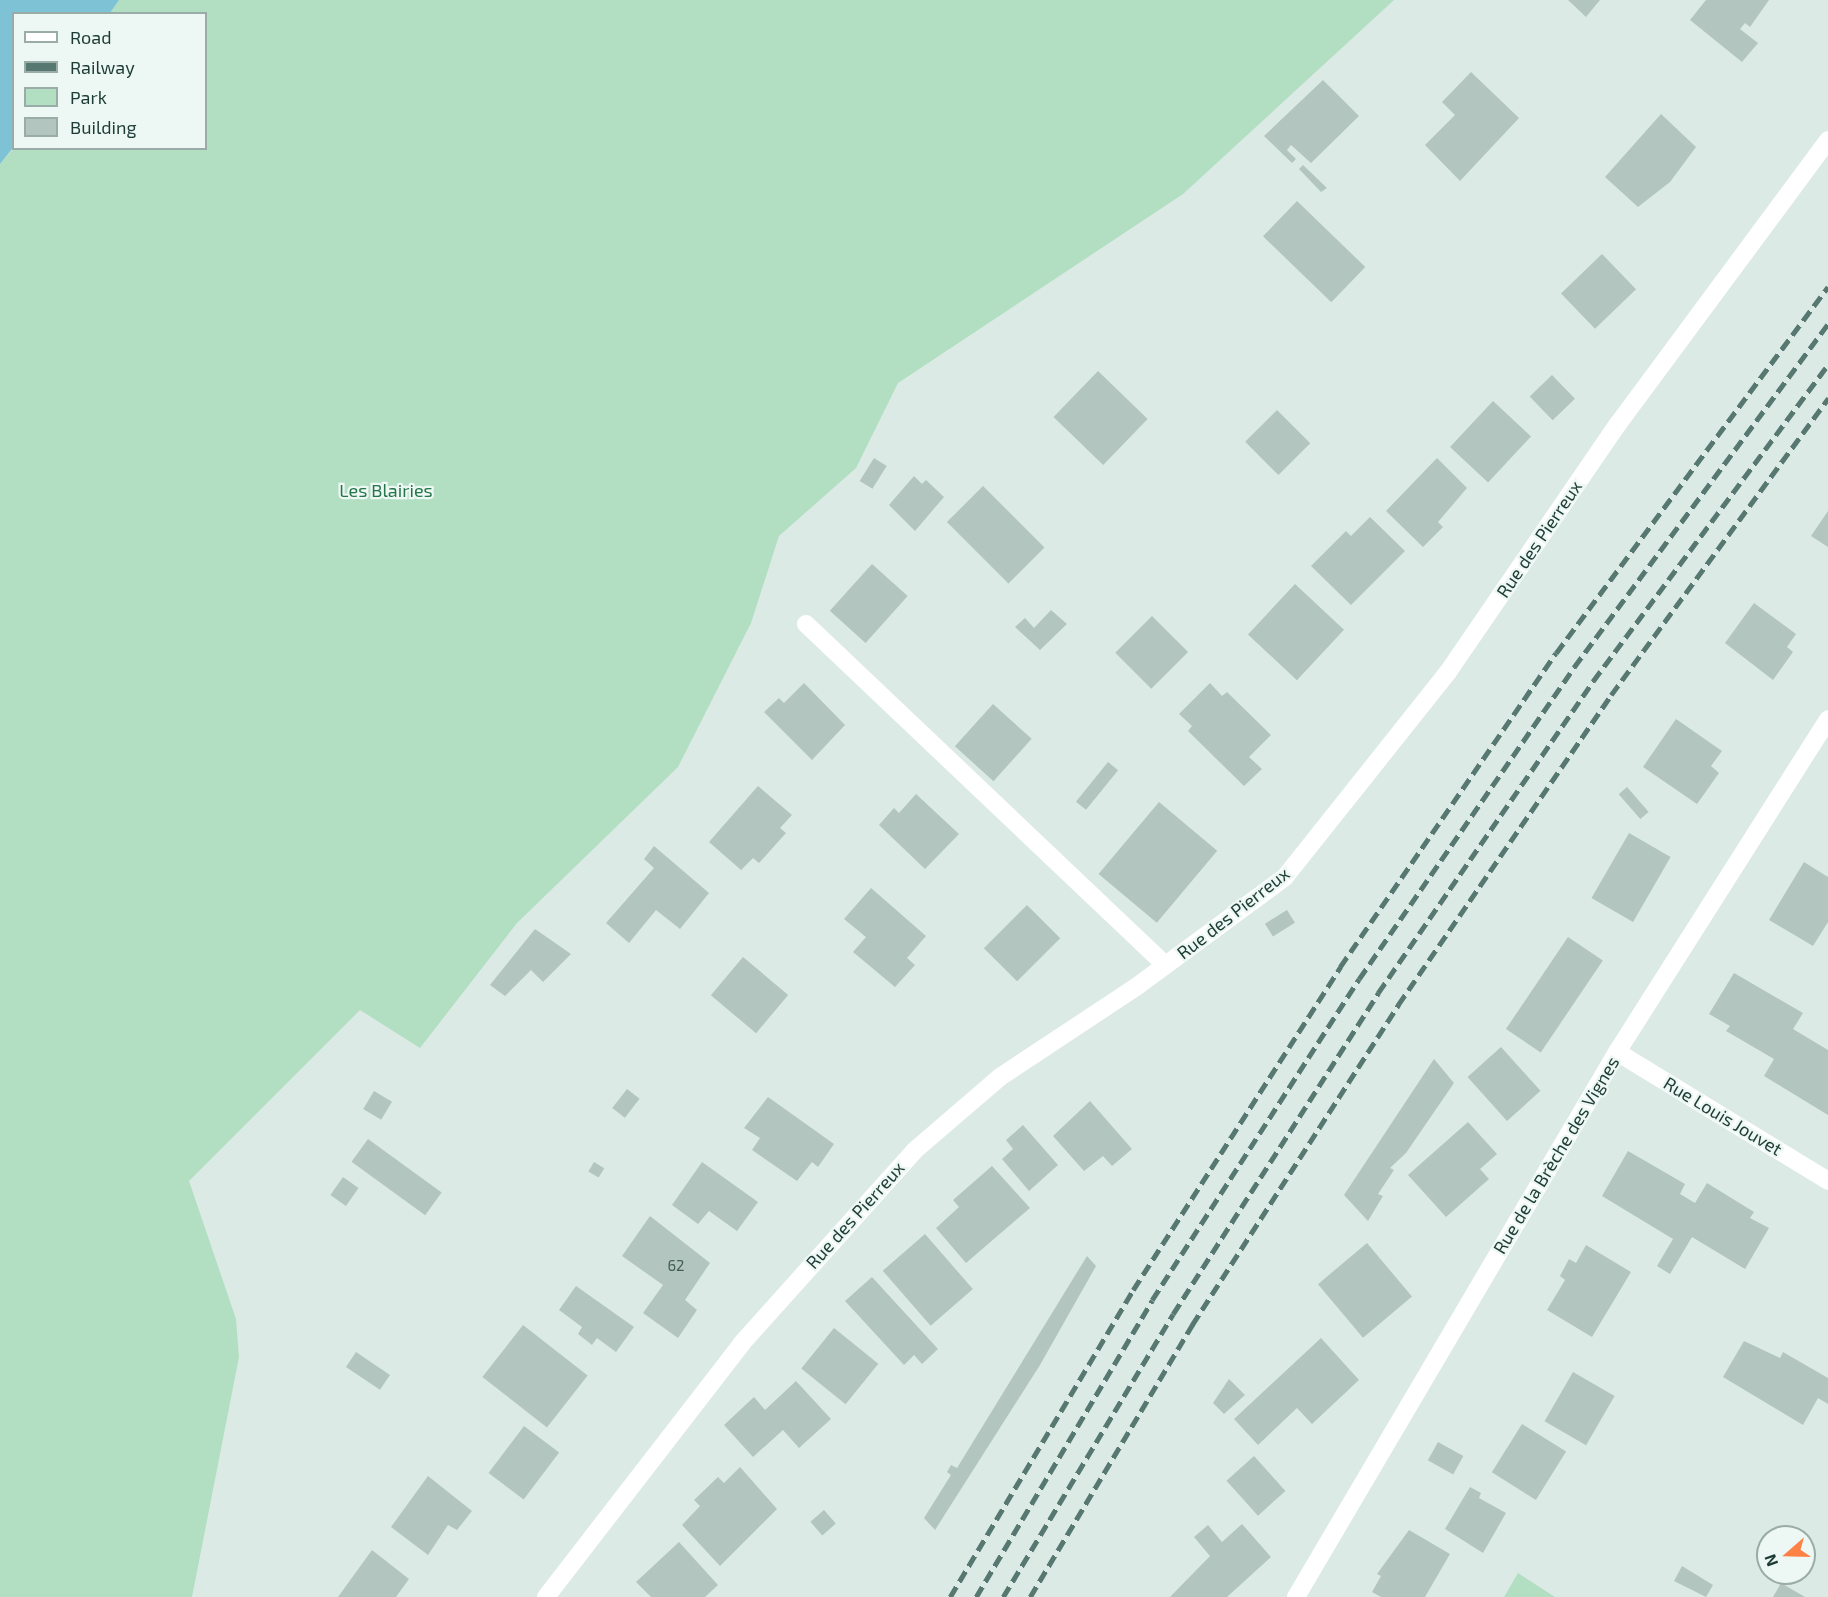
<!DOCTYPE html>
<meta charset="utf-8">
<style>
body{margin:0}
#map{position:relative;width:1828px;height:1597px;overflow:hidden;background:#dceae5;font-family:"Exo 2",sans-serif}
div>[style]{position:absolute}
.green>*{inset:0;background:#b2dec2}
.water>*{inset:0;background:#7ec2d6}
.building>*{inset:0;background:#b2c5be;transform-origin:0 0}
.minor>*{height:18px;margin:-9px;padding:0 9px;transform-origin:9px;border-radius:9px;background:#fff}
.rail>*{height:4.5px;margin-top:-2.25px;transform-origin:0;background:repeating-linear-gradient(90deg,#577771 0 12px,transparent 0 18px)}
span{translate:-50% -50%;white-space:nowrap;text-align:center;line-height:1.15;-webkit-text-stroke:4.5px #edf7f3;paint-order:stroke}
.number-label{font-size:15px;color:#425e57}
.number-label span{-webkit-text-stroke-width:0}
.park-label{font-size:18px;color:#247549}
.street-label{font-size:18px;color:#1d3b35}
.legend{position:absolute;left:12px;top:12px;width:195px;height:138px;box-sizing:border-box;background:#edf7f3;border:2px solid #9aaca7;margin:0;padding:8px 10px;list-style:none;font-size:18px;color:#1d3b35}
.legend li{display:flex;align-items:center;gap:12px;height:30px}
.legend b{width:30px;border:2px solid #9aaca7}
.north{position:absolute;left:1756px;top:1525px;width:60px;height:60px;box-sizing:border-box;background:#edf7f3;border:2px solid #9aaca7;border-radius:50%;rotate:250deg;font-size:16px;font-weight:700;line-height:24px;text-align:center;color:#1d3b35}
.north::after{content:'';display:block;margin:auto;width:21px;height:27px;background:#ff8146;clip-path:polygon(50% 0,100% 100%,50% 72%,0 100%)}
</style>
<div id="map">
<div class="green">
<i style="clip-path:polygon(119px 0,1394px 0,1183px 194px,898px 383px,856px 468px,779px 536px,751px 623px,678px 767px,517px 923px,420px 1048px,360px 1010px,189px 1181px,236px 1319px,239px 1357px,192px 1597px,0 1597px,0 164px,14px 148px,206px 148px,206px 14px,110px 13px)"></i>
<i style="clip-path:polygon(1518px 1573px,1555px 1597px,1504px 1597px)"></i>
</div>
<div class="water">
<i style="clip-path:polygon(0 0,119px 0,110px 13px,14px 14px,13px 148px,0 164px)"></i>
</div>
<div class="building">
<i style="clip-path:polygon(1568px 0,1600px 0,1586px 17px)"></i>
<i style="clip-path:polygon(1706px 0,1769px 0,1750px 27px,1745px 23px,1740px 29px,1758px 43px,1742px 62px,1690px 20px)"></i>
<i style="clip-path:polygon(1471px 72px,1519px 118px,1460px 181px,1425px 145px,1455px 115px,1442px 102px)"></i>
<i style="clip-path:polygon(1323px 80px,1359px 116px,1311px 163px,1291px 145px,1287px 150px,1296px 159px,1292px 163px,1264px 136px)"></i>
<i style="clip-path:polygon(1661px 114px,1696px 147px,1670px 182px,1638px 207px,1605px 177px)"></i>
<i style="clip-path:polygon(1303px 165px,1327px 188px,1321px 192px,1299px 169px)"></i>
<i style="left:1297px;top:201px;width:95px;height:49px;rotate:44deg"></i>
<i style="left:1602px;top:254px;width:49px;height:57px;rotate:46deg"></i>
<i style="left:1098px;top:371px;width:69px;height:64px;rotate:44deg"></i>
<i style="left:1552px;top:375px;width:33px;height:31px;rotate:46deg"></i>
<i style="left:1493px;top:401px;width:52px;height:63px;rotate:43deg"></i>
<i style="left:1277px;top:410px;width:47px;height:45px;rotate:45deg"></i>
<i style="left:874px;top:458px;width:15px;height:27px;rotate:32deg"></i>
<i style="clip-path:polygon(1437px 458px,1467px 488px,1438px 522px,1443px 527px,1423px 547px,1386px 511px)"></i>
<i style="clip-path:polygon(914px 476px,922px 484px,926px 480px,944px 497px,915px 531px,889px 505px)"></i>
<i style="left:983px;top:486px;width:87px;height:51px;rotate:45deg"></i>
<i style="clip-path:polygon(1828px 511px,1828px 547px,1811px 536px)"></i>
<i style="clip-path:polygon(1370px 517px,1405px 551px,1351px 605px,1311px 566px,1346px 531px,1351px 536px)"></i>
<i style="left:872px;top:564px;width:48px;height:63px;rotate:42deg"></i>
<i style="left:1295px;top:584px;width:67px;height:69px;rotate:43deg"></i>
<i style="clip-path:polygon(1754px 603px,1796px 634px,1787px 647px,1793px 652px,1773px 680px,1725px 643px)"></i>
<i style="clip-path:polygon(1051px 610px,1067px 624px,1040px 650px,1015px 627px,1025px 618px,1034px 628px)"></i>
<i style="left:1152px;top:616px;width:51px;height:52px;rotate:45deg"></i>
<i style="clip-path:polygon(804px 683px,845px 725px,812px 760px,764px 712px,779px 698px,784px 703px)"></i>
<i style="clip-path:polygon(1210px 683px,1222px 696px,1227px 692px,1271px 735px,1249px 757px,1262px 769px,1244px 786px,1188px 731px,1192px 726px,1179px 714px)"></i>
<i style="left:993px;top:704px;width:52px;height:57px;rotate:42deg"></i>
<i style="clip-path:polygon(1676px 719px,1722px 751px,1711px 766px,1719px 773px,1697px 804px,1643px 767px)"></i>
<i style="left:1108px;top:762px;width:13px;height:51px;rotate:39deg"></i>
<i style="clip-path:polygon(758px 786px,792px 815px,780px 828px,786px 833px,759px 863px,753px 858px,741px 870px,709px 842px)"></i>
<i style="left:1627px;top:787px;width:33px;height:11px;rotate:49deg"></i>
<i style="clip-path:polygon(916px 794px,959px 834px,925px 869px,879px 825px,894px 808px,899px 813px)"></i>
<i style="left:1159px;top:802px;width:76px;height:94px;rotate:40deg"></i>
<i style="left:1629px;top:833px;width:48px;height:75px;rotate:30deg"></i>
<i style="clip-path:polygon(654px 846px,709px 893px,680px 929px,656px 910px,629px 943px,606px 923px,654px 868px,644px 859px)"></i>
<i style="clip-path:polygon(1804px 862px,1828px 877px,1828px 922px,1813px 946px,1769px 920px)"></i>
<i style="clip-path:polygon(871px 888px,926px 936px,907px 958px,915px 965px,895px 987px,853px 952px,866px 937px,844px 919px)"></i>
<i style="left:1027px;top:905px;width:47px;height:61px;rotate:45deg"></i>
<i style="left:1287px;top:910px;width:15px;height:26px;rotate:58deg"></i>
<i style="clip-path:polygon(535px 929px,571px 954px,543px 982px,531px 970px,505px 996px,490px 985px)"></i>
<i style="left:1568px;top:937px;width:42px;height:111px;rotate:34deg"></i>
<i style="left:743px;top:957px;width:59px;height:50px;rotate:40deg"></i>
<i style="clip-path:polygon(1734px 973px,1803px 1013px,1793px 1029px,1828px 1050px,1828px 1115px,1764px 1076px,1774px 1059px,1726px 1031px,1730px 1026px,1709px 1014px)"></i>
<i style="left:1501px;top:1047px;width:59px;height:45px;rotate:48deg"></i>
<i style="clip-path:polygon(1434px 1059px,1454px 1083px,1406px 1153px,1390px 1168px,1394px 1170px,1378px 1194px,1383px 1196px,1368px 1221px,1344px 1195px)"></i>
<i style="left:627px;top:1089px;width:16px;height:24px;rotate:38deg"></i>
<i style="left:374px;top:1091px;width:21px;height:21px;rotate:31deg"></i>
<i style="clip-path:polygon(768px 1097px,834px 1144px,818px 1167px,812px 1162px,797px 1181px,752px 1150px,760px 1138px,744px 1128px)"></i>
<i style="clip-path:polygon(1090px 1101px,1132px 1149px,1112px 1166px,1103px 1156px,1084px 1171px,1053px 1136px)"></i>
<i style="clip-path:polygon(1468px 1122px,1497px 1154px,1480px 1169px,1489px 1179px,1446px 1217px,1408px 1175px)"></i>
<i style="clip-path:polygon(1023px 1125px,1058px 1165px,1029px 1191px,1002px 1159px,1013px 1149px,1006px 1140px)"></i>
<i style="left:368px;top:1139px;width:91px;height:28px;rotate:36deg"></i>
<i style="clip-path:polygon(1628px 1151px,1685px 1184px,1680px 1194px,1695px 1203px,1707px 1183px,1754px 1212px,1750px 1218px,1769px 1228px,1745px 1269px,1692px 1237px,1670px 1274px,1657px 1266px,1673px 1239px,1602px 1196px)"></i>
<i style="left:594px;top:1162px;width:12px;height:11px;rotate:31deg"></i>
<i style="clip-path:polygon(702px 1162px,758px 1202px,737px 1231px,709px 1211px,698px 1224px,672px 1205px)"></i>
<i style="clip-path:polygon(992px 1166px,1030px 1208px,966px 1263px,936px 1228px,959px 1207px,953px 1200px)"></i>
<i style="left:343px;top:1177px;width:19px;height:22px;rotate:35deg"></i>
<i style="clip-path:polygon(650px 1216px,710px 1263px,685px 1300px,697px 1310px,678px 1338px,643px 1313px,663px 1285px,622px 1256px)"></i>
<i style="left:925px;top:1234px;width:73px;height:56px;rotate:49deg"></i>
<i style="left:1367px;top:1243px;width:70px;height:64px;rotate:50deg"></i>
<i style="clip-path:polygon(1586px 1245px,1631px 1272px,1592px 1337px,1547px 1310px,1565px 1280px,1560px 1276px,1569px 1259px,1576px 1263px)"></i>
<i style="clip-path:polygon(1087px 1256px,1096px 1266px,1040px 1365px,935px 1530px,924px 1518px,951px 1475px,947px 1472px,951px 1465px,957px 1468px)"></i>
<i style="clip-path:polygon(872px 1277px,938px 1349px,922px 1364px,914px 1355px,904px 1365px,845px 1301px)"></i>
<i style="clip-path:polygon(576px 1286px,634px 1327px,616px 1352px,597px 1338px,592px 1345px,578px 1334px,582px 1327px,559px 1310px)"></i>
<i style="left:523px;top:1325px;width:82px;height:66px;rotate:38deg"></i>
<i style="left:834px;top:1328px;width:57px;height:52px;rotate:39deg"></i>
<i style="clip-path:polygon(1321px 1338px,1359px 1380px,1312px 1424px,1297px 1408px,1258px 1445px,1234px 1419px)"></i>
<i style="clip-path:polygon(1744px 1341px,1780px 1358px,1783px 1352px,1828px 1378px,1828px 1404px,1818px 1398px,1803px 1425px,1723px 1377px)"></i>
<i style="left:356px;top:1352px;width:41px;height:18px;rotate:34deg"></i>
<i style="left:1573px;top:1372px;width:48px;height:57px;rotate:30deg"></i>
<i style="clip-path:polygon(1229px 1379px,1245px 1395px,1224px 1414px,1213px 1403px)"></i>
<i style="clip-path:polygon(796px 1381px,831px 1419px,799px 1448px,783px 1430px,753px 1457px,724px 1425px,754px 1397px,765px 1410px)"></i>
<i style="left:1522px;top:1424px;width:52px;height:57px;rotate:32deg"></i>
<i style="left:524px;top:1426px;width:44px;height:59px;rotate:37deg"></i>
<i style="left:1438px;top:1442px;width:29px;height:21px;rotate:29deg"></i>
<i style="left:1254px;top:1456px;width:47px;height:37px;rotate:48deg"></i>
<i style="clip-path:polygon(740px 1467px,777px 1509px,720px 1566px,682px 1525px,700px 1506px,694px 1500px,718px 1477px,724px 1483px)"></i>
<i style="clip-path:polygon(428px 1476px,472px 1511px,457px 1530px,448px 1525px,428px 1555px,391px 1527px)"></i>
<i style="clip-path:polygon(1470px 1487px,1481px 1493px,1479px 1498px,1506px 1513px,1483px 1553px,1445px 1529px)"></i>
<i style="left:824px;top:1510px;width:18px;height:18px;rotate:49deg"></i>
<i style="clip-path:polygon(1242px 1524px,1271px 1557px,1227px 1597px,1170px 1597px,1210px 1556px,1194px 1537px,1208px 1525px,1222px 1542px)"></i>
<i style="clip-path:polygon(1409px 1530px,1450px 1554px,1425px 1597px,1381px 1597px,1372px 1592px,1381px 1576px,1377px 1574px)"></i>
<i style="clip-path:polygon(679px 1542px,718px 1585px,705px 1597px,651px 1597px,636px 1582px)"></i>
<i style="clip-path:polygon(372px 1550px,409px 1579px,396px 1597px,338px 1597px)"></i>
<i style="clip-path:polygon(1682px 1566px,1713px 1585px,1706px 1597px,1674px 1581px)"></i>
<i style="clip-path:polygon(1781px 1583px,1805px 1597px,1773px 1597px)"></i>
</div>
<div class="minor">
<i style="left:806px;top:624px;width:495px;rotate:43.5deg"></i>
<i style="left:1617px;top:1052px;width:247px;rotate:31.4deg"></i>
<i style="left:546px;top:1597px;width:321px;rotate:-52.3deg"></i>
<i style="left:742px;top:1343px;width:258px;rotate:-48.1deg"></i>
<i style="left:914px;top:1151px;width:113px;rotate:-40.7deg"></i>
<i style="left:1000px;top:1077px;width:163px;rotate:-33.5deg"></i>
<i style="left:1136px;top:987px;width:185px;rotate:-36.4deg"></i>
<i style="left:1285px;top:877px;width:262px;rotate:-51.5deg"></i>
<i style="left:1448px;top:672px;width:301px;rotate:-55.6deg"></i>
<i style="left:1618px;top:424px;width:353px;rotate:-53.5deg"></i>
<i style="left:1296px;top:1597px;width:633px;rotate:-59.5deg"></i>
<i style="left:1617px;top:1052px;width:394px;rotate:-57.6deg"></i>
</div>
<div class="rail">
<i style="left:950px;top:1597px;width:357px;rotate:-59.2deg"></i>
<i style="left:1133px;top:1290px;width:384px;rotate:-57.3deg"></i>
<i style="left:1340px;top:967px;width:381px;rotate:-55.5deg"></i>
<i style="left:1556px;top:653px;width:456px;rotate:-53.4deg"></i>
<i style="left:976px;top:1597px;width:345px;rotate:-59.3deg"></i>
<i style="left:1152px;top:1300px;width:382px;rotate:-57.2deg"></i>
<i style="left:1359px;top:979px;width:379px;rotate:-55.4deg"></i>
<i style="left:1574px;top:667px;width:427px;rotate:-53.5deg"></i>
<i style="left:1003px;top:1597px;width:330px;rotate:-59deg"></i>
<i style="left:1173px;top:1314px;width:381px;rotate:-57.4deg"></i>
<i style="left:1378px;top:993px;width:379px;rotate:-55.4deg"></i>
<i style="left:1593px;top:681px;width:395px;rotate:-53.4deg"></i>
<i style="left:1030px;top:1597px;width:317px;rotate:-59.2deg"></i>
<i style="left:1192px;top:1325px;width:381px;rotate:-57.2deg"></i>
<i style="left:1398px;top:1005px;width:376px;rotate:-55.5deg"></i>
<i style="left:1611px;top:695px;width:368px;rotate:-53.8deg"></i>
</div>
<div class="number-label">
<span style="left:676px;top:1266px">62</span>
</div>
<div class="park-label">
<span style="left:386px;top:490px">Les Blairies</span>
</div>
<div class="street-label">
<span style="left:1539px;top:539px;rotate:-56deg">Rue des Pierreux</span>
<span style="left:1233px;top:913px;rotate:-38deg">Rue des Pierreux</span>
<span style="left:1723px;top:1116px;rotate:31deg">Rue Louis Jouvet</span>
<span style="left:1556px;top:1155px;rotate:-59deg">Rue de la Brèche des Vignes</span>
<span style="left:855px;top:1215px;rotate:-48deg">Rue des Pierreux</span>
</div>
<ul class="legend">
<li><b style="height:8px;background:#fff"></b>Road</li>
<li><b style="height:8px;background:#577771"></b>Railway</li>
<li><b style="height:16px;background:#b2dec2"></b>Park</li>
<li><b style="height:16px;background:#b2c5be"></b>Building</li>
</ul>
<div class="north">N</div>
</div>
